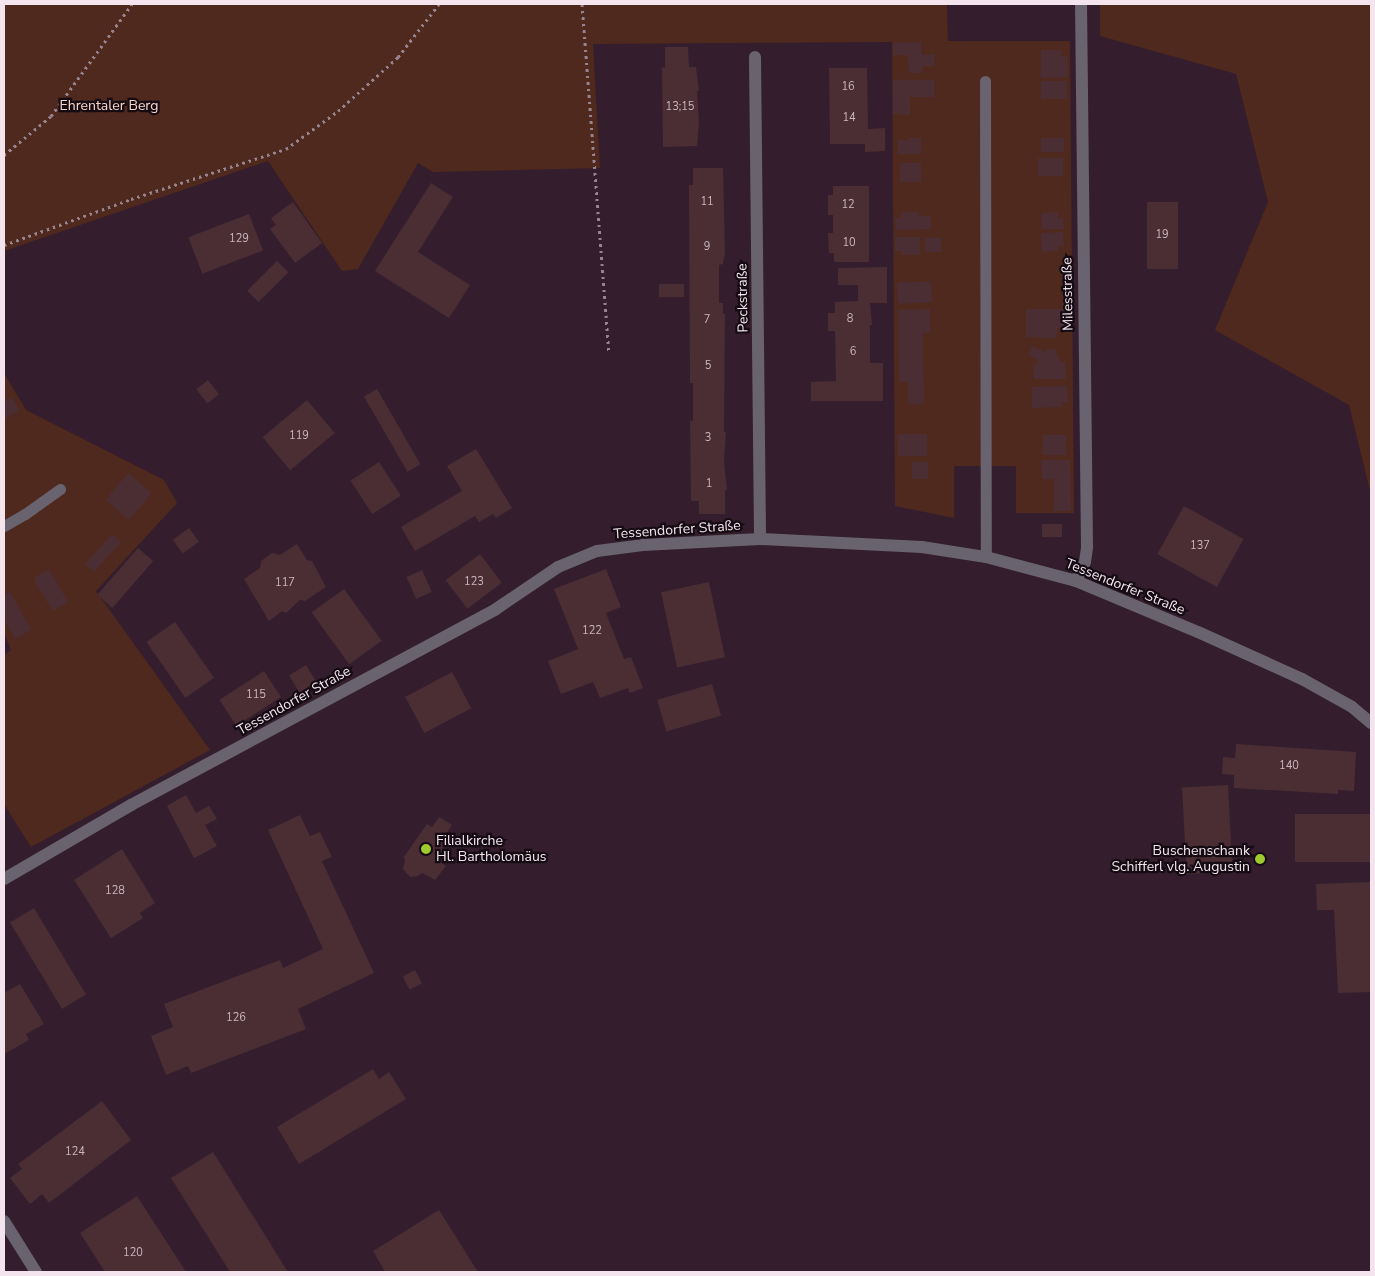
<!DOCTYPE html>
<meta charset="utf-8">
<style>
body{margin:0}
#map{position:relative;width:1375px;height:1276px;overflow:hidden;background:#341d2d;font-family:"Nunito Sans",sans-serif}
div>[style]{position:absolute}
.green>*{inset:0;background:#4f291e}
.building>*{inset:0;background:#4b2e34;transform-origin:0 0}
.path>*{height:3px;margin-top:-1.5px;transform-origin:0;background:repeating-linear-gradient(90deg,#978491 0 2.5px,transparent 0 6.5px)}
.service>*{height:11px;margin:-5.5px;padding:0 5.5px;transform-origin:5.5px;border-radius:5.5px;background:#69636f}
.minor>*{height:12px;margin:-6px;padding:0 6px;transform-origin:6px;border-radius:6px;background:#69636f}
.dots>*{width:14px;height:14px;translate:-50% -50%;box-sizing:border-box;border:2px solid #150b12;border-radius:50%}
span{translate:-50% -50%;white-space:nowrap;text-align:center;line-height:1.15;-webkit-text-stroke:4.5px #150b12;paint-order:stroke}
.number-label{font-size:11px;color:#cab6c0}
.number-label span{-webkit-text-stroke-width:0}
.park-label{font-size:14px;color:#f9d4c9}
.street-label{font-size:14px;color:#f4e4ee}
.poi-label{font-size:14px;color:#f4e4ee}
.left{translate:0 -50%;text-align:left}
.right{translate:-100% -50%;text-align:right}
.frame{position:absolute;inset:0;border:5px solid #f4e4ee;pointer-events:none}
</style>
<div id="map">
<div class="green">
<i style="clip-path:polygon(4px 4px,947px 4px,948px 41px,1070px 41px,1074px 513px,1016px 513px,1016px 466px,954px 466px,954px 518px,895px 506px,892px 42px,593px 44px,600px 168px,433px 172px,418px 163px,358px 269px,342px 271px,268px 161px,4px 251px)"></i>
<i style="clip-path:polygon(1100px 4px,1371px 4px,1371px 495px,1349px 405px,1215px 330px,1268px 202px,1236px 74px,1100px 36px)"></i>
<i style="clip-path:polygon(4px 373px,26px 410px,164px 480px,177px 503px,96px 591px,210px 750px,31px 847px,4px 804px,4px 655px,11px 650px,4px 633px)"></i>
</div>
<div class="building">
<i style="clip-path:polygon(921px 42px,922px 55px,934px 54px,934px 66px,923px 66px,922px 73px,909px 73px,907px 55px,893px 55px,893px 43px)"></i>
<i style="clip-path:polygon(665px 47px,688px 47px,689px 67px,696px 67px,699px 91px,697px 91px,699px 123px,697px 146px,663px 147px,662px 67px,665px 68px)"></i>
<i style="clip-path:polygon(1041px 50px,1062px 50px,1061px 56px,1067px 56px,1068px 77px,1041px 78px)"></i>
<i style="clip-path:polygon(829px 68px,867px 68px,868px 129px,885px 128px,885px 151px,865px 152px,865px 144px,830px 144px)"></i>
<i style="clip-path:polygon(893px 80px,934px 80px,934px 97px,910px 97px,910px 115px,893px 114px)"></i>
<i style="left:1041px;top:81px;width:26px;height:18px"></i>
<i style="clip-path:polygon(909px 138px,921px 138px,921px 154px,898px 154px,898px 140px,909px 140px)"></i>
<i style="left:1064px;top:138px;width:14px;height:23px;rotate:90deg"></i>
<i style="left:1038px;top:158px;width:25px;height:18px"></i>
<i style="left:900px;top:163px;width:21px;height:19px"></i>
<i style="clip-path:polygon(693px 168px,723px 168px,725px 253px,723px 264px,719px 265px,719px 303px,723px 303px,723px 314px,725px 314px,724px 432px,726px 432px,724px 461px,727px 490px,725px 490px,725px 514px,699px 514px,699px 501px,691px 501px,690px 421px,693px 421px,693px 383px,690px 383px,689px 185px,693px 185px)"></i>
<i style="clip-path:polygon(431px 183px,453px 197px,418px 252px,470px 285px,449px 318px,375px 271px)"></i>
<i style="clip-path:polygon(833px 186px,869px 186px,869px 262px,834px 262px,834px 253px,829px 253px,828px 233px,833px 233px,833px 215px,828px 215px,828px 195px,833px 195px)"></i>
<i style="clip-path:polygon(293px 202px,322px 243px,295px 263px,270px 229px,276px 225px,271px 218px)"></i>
<i style="left:1147px;top:202px;width:31px;height:67px"></i>
<i style="clip-path:polygon(901px 212px,919px 212px,919px 216px,931px 216px,931px 229px,896px 230px,895px 218px,901px 218px)"></i>
<i style="clip-path:polygon(1058px 212px,1058px 218px,1063px 218px,1064px 229px,1042px 229px,1041px 213px)"></i>
<i style="left:249px;top:214px;width:39px;height:65px;rotate:69deg"></i>
<i style="clip-path:polygon(1063px 232px,1064px 246px,1058px 246px,1058px 251px,1042px 252px,1041px 233px)"></i>
<i style="clip-path:polygon(895px 237px,920px 237px,920px 255px,901px 255px,901px 251px,895px 251px)"></i>
<i style="left:925px;top:238px;width:16px;height:14px"></i>
<i style="left:277px;top:261px;width:16px;height:42px;rotate:45deg"></i>
<i style="clip-path:polygon(887px 267px,887px 303px,870px 303px,872px 325px,870px 325px,870px 363px,883px 363px,883px 401px,811px 401px,811px 382px,836px 381px,835px 331px,828px 331px,828px 313px,835px 313px,835px 302px,858px 301px,858px 285px,838px 285px,838px 268px)"></i>
<i style="left:931px;top:281px;width:21px;height:34px;rotate:87deg"></i>
<i style="left:659px;top:284px;width:25px;height:13px"></i>
<i style="clip-path:polygon(930px 309px,930px 333px,923px 333px,924px 404px,908px 404px,908px 382px,899px 382px,898px 310px)"></i>
<i style="clip-path:polygon(1026px 309px,1067px 309px,1067px 328px,1057px 328px,1057px 338px,1026px 337px)"></i>
<i style="clip-path:polygon(1033px 346px,1045px 352px,1047px 349px,1055px 349px,1060px 362px,1065px 362px,1066px 379px,1034px 379px,1033px 368px,1038px 360px,1028px 355px)"></i>
<i style="left:208px;top:380px;width:18px;height:15px;rotate:52deg"></i>
<i style="clip-path:polygon(1067px 386px,1068px 402px,1062px 402px,1062px 407px,1032px 408px,1032px 387px)"></i>
<i style="left:377px;top:389px;width:87px;height:15px;rotate:60deg"></i>
<i style="clip-path:polygon(12px 397px,19px 410px,4px 419px,4px 402px)"></i>
<i style="left:307px;top:400px;width:43px;height:58px;rotate:50deg"></i>
<i style="left:898px;top:434px;width:29px;height:22px"></i>
<i style="left:1043px;top:435px;width:23px;height:20px"></i>
<i style="clip-path:polygon(476px 449px,512px 508px,496px 518px,493px 514px,479px 522px,475px 516px,415px 551px,401px 527px,462px 491px,447px 466px)"></i>
<i style="clip-path:polygon(1041px 460px,1070px 460px,1071px 511px,1054px 511px,1054px 479px,1042px 479px)"></i>
<i style="left:379px;top:462px;width:40px;height:34px;rotate:57deg"></i>
<i style="left:928px;top:462px;width:17px;height:16px;rotate:90deg"></i>
<i style="left:128px;top:473px;width:31px;height:35px;rotate:40deg"></i>
<i style="left:1184px;top:506px;width:68px;height:55px;rotate:29deg"></i>
<i style="left:1062px;top:524px;width:13px;height:20px;rotate:90deg"></i>
<i style="left:189px;top:528px;width:17px;height:20px;rotate:54deg"></i>
<i style="left:112px;top:534px;width:12px;height:40px;rotate:42deg"></i>
<i style="clip-path:polygon(297px 544px,307px 560px,312px 561px,326px 587px,305px 601px,300px 600px,286px 613px,282px 611px,269px 621px,244px 579px,260px 568px,261px 561px,272px 553px,280px 555px)"></i>
<i style="left:138px;top:548px;width:20px;height:62px;rotate:41deg"></i>
<i style="left:480px;top:554px;width:36px;height:43px;rotate:53deg"></i>
<i style="left:49px;top:569px;width:38px;height:18px;rotate:60deg"></i>
<i style="clip-path:polygon(606px 569px,621px 607px,606px 613px,624px 659px,631px 657px,643px 688px,630px 693px,628px 688px,600px 698px,593px 682px,561px 694px,548px 661px,578px 649px,554px 589px)"></i>
<i style="left:422px;top:570px;width:24px;height:17px;rotate:66deg"></i>
<i style="left:709px;top:582px;width:77px;height:49px;rotate:78deg"></i>
<i style="left:344px;top:589px;width:64px;height:40px;rotate:54deg"></i>
<i style="clip-path:polygon(10px 592px,31px 630px,15px 639px,4px 619px,4px 595px)"></i>
<i style="left:175px;top:622px;width:68px;height:35px;rotate:55deg"></i>
<i style="left:306px;top:665px;width:25px;height:20px;rotate:58deg"></i>
<i style="left:264px;top:671px;width:31px;height:53px;rotate:57deg"></i>
<i style="left:452px;top:672px;width:41px;height:53px;rotate:62deg"></i>
<i style="left:712px;top:684px;width:33px;height:57px;rotate:74deg"></i>
<i style="clip-path:polygon(1236px 744px,1356px 752px,1354px 791px,1338px 790px,1338px 794px,1234px 788px,1234px 775px,1222px 774px,1223px 757px,1235px 758px)"></i>
<i style="left:1228px;top:785px;width:87px;height:46px;rotate:87deg"></i>
<i style="clip-path:polygon(186px 795px,196px 813px,209px 806px,217px 819px,205px 825px,217px 846px,194px 858px,167px 806px)"></i>
<i style="left:1371px;top:814px;width:48px;height:76px;rotate:90deg"></i>
<i style="clip-path:polygon(300px 815px,310px 836px,320px 832px,332px 857px,322px 861px,374px 973px,298px 1009px,306px 1029px,191px 1073px,188px 1066px,166px 1075px,151px 1036px,173px 1027px,164px 1004px,280px 960px,283px 968px,323px 949px,268px 830px)"></i>
<i style="clip-path:polygon(439px 817px,452px 825px,444px 837px,449px 840px,436px 859px,446px 866px,435px 880px,422px 873px,418px 876px,410px 877px,403px 869px,405px 859px,403px 858px,427px 824px,432px 827px)"></i>
<i style="clip-path:polygon(122px 849px,155px 903px,140px 913px,143px 918px,111px 938px,74px 880px)"></i>
<i style="clip-path:polygon(1371px 882px,1371px 992px,1338px 993px,1334px 910px,1317px 910px,1316px 884px)"></i>
<i style="left:34px;top:908px;width:101px;height:28px;rotate:59deg"></i>
<i style="left:415px;top:970px;width:15px;height:14px;rotate:62deg"></i>
<i style="clip-path:polygon(20px 984px,44px 1024px,26px 1034px,29px 1040px,4px 1054px,4px 993px)"></i>
<i style="clip-path:polygon(373px 1069px,379px 1079px,389px 1072px,406px 1099px,299px 1164px,277px 1127px)"></i>
<i style="clip-path:polygon(102px 1101px,131px 1140px,49px 1203px,42px 1194px,30px 1204px,10px 1178px,22px 1169px,18px 1164px)"></i>
<i style="clip-path:polygon(213px 1152px,288px 1272px,230px 1272px,171px 1178px)"></i>
<i style="clip-path:polygon(137px 1196px,186px 1272px,105px 1272px,80px 1233px)"></i>
<i style="clip-path:polygon(439px 1210px,478px 1272px,385px 1272px,373px 1251px)"></i>
</div>
<div class="path">
<i style="left:582px;top:4px;width:348px;rotate:85.6deg"></i>
<i style="left:4px;top:155px;width:61px;rotate:-39.7deg"></i>
<i style="left:51px;top:116px;width:138px;rotate:-54.1deg"></i>
<i style="left:4px;top:245px;width:135px;rotate:-19.9deg"></i>
<i style="left:131px;top:199px;width:163px;rotate:-17.9deg"></i>
<i style="left:286px;top:149px;width:64px;rotate:-36.2deg"></i>
<i style="left:338px;top:111px;width:81px;rotate:-42deg"></i>
<i style="left:398px;top:57px;width:67px;rotate:-52.3deg"></i>
</div>
<div class="service">
<i style="left:985px;top:81px;width:476px;rotate:89.9deg"></i>
<i style="left:4px;top:526px;width:24px;rotate:-30deg"></i>
<i style="left:25px;top:514px;width:43px;rotate:-35.5deg"></i>
</div>
<div class="minor">
<i style="left:755px;top:57px;width:482px;rotate:89.4deg"></i>
<i style="left:1076px;top:581px;width:21px;rotate:-65deg"></i>
<i style="left:1085px;top:562px;width:15px;rotate:-82deg"></i>
<i style="left:1087px;top:547px;width:543px;rotate:-90.63deg"></i>
<i style="left:4px;top:879px;width:147px;rotate:-30.2deg"></i>
<i style="left:131px;top:805px;width:414px;rotate:-28.2deg"></i>
<i style="left:496px;top:609px;width:75px;rotate:-34.1deg"></i>
<i style="left:558px;top:567px;width:42px;rotate:-22.3deg"></i>
<i style="left:597px;top:551px;width:46px;rotate:-7.4deg"></i>
<i style="left:643px;top:545px;width:117px;rotate:-2.9deg"></i>
<i style="left:760px;top:539px;width:162px;rotate:2.8deg"></i>
<i style="left:922px;top:547px;width:65px;rotate:8.9deg"></i>
<i style="left:986px;top:557px;width:93px;rotate:14.9deg"></i>
<i style="left:1076px;top:581px;width:132px;rotate:22.7deg"></i>
<i style="left:1198px;top:632px;width:114px;rotate:24.3deg"></i>
<i style="left:1302px;top:679px;width:57px;rotate:29.2deg"></i>
<i style="left:1352px;top:707px;width:25px;rotate:40deg"></i>
<i style="left:4px;top:1221px;width:60px;rotate:57.9deg"></i>
</div>
<div class="dots">
<i style="left:426px;top:849px;background:#9eca2f"></i>
<i style="left:1260px;top:859px;background:#9eca2f"></i>
</div>
<div class="number-label">
<span style="left:848px;top:87px">16</span>
<span style="left:680px;top:107px">13;15</span>
<span style="left:849px;top:118px">14</span>
<span style="left:707px;top:202px">11</span>
<span style="left:848px;top:205px">12</span>
<span style="left:1162px;top:235px">19</span>
<span style="left:239px;top:239px">129</span>
<span style="left:849px;top:243px">10</span>
<span style="left:707px;top:247px">9</span>
<span style="left:850px;top:319px">8</span>
<span style="left:707px;top:320px">7</span>
<span style="left:853px;top:352px">6</span>
<span style="left:708px;top:366px">5</span>
<span style="left:299px;top:436px">119</span>
<span style="left:708px;top:438px">3</span>
<span style="left:709px;top:484px">1</span>
<span style="left:1200px;top:546px">137</span>
<span style="left:474px;top:582px">123</span>
<span style="left:285px;top:583px">117</span>
<span style="left:592px;top:631px">122</span>
<span style="left:256px;top:695px">115</span>
<span style="left:1289px;top:766px">140</span>
<span style="left:115px;top:891px">128</span>
<span style="left:236px;top:1018px">126</span>
<span style="left:75px;top:1152px">124</span>
<span style="left:133px;top:1253px">120</span>
</div>
<div class="park-label">
<span style="left:109px;top:106px">Ehrentaler Berg</span>
</div>
<div class="street-label">
<span style="left:1068px;top:294px;rotate:-91deg">Milesstraße</span>
<span style="left:743px;top:298px;rotate:-91deg">Peckstraße</span>
<span style="left:677px;top:530px;rotate:-4deg">Tessendorfer Straße</span>
<span style="left:1125px;top:587px;rotate:22deg">Tessendorfer Straße</span>
<span style="left:294px;top:701px;rotate:-29deg">Tessendorfer Straße</span>
</div>
<div class="poi-label">
<span class="left" style="left:436px;top:849px">Filialkirche<br>Hl. Bartholomäus</span>
<span class="right" style="left:1250px;top:859px">Buschenschank<br>Schifferl vlg. Augustin</span>
</div>
<div class="frame"></div>
</div>
